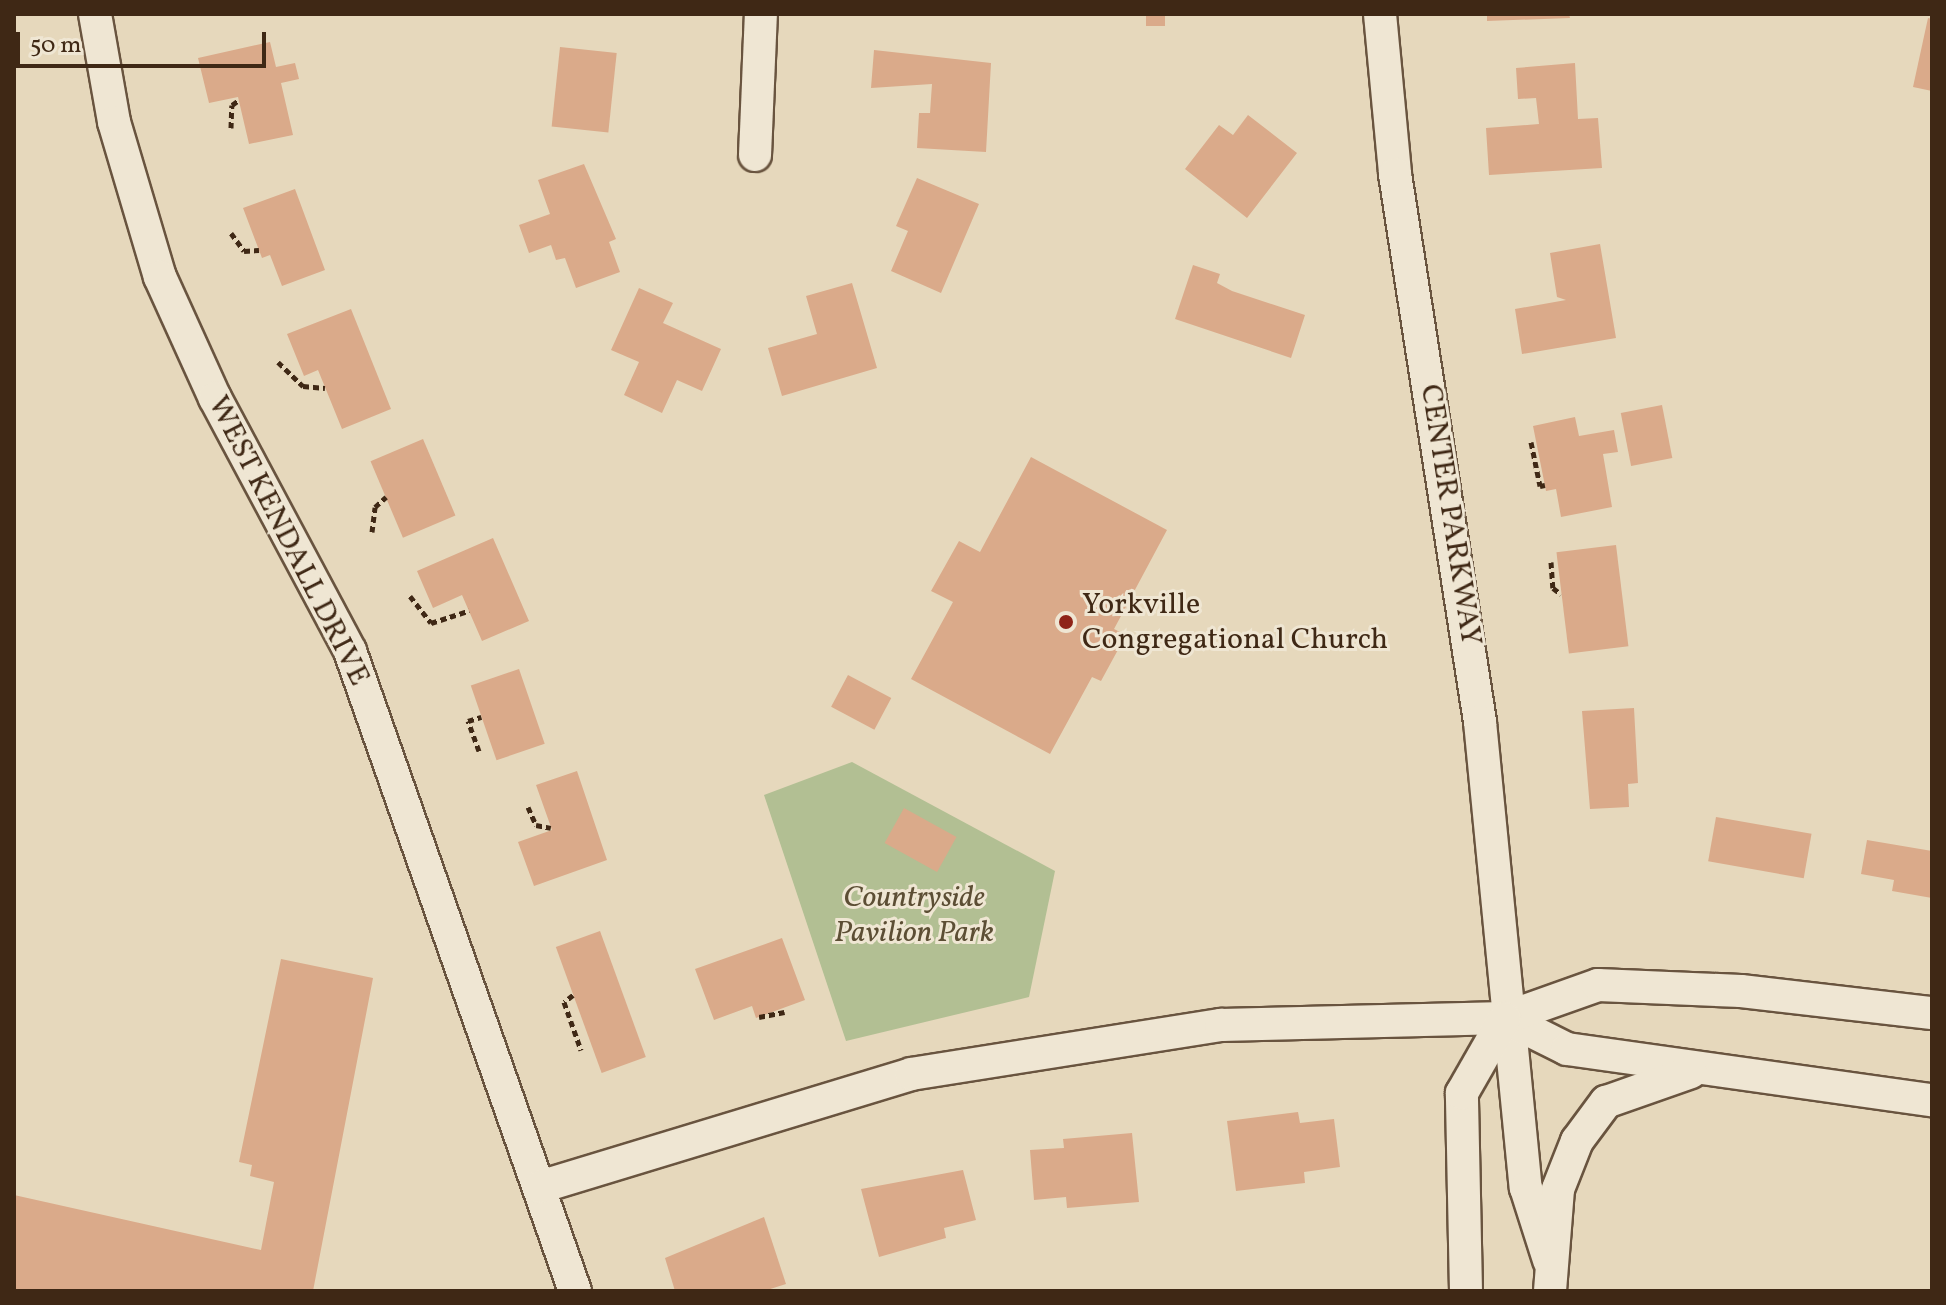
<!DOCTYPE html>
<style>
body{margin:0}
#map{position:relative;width:1946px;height:1305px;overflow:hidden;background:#e6d8bc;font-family:Vollkorn,serif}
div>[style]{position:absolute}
.green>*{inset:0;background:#b2bf93}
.building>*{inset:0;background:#daaa8a;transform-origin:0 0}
.path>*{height:5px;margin-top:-2.5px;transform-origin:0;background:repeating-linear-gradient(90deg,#3f2815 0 6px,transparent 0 10px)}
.roads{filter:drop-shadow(2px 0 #69543f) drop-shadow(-2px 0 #69543f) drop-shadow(0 2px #69543f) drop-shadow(0 -2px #69543f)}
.minor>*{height:32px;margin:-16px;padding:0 16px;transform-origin:16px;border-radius:16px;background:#efe6d3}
.dots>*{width:22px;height:22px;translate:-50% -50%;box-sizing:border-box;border:4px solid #efe6d3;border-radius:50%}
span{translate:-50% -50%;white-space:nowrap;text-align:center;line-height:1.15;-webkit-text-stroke:6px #efe6d3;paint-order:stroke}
.street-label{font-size:30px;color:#3f2815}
.poi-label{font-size:30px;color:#3f2815}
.left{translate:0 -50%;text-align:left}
.park-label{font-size:30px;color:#5c4e34;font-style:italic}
.frame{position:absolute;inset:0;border:16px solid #3f2815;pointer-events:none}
.scale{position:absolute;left:16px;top:32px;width:250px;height:36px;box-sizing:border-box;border:4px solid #3f2815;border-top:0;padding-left:10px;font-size:24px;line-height:28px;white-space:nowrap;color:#3f2815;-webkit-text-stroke:6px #efe6d3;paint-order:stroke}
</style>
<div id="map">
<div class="green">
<i style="clip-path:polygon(852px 762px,1055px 871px,1029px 997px,846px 1041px,764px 795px)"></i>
</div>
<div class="building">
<i style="left:1146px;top:14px;width:19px;height:12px"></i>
<i style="clip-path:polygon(1487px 14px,1569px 14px,1570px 18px,1487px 21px)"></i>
<i style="clip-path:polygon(1928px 18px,1932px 19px,1932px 91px,1913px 87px)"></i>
<i style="clip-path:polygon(270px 42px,276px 67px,295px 63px,299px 79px,281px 83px,293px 135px,249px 144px,238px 97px,209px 103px,198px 58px)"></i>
<i style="left:560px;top:47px;width:57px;height:80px;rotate:6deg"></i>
<i style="clip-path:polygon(874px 50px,991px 63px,986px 152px,917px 148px,919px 113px,930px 113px,932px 84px,871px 88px)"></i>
<i style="clip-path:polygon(1575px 63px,1578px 119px,1598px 118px,1602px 168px,1489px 175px,1486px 128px,1539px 124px,1536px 98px,1518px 99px,1516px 68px)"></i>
<i style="clip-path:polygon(1248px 115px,1297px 153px,1247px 218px,1185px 169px,1219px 125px,1233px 135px)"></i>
<i style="clip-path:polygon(584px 164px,616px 239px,609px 242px,620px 272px,576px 288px,565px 258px,556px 260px,551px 245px,529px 253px,519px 225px,550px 214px,538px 180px)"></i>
<i style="clip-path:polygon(917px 178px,979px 204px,941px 293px,891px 271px,908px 231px,896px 226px)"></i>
<i style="clip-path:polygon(295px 189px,325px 270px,282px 286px,270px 255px,262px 258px,243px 208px)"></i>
<i style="clip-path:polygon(1600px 244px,1616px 338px,1522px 354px,1515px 309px,1566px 300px,1557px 297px,1550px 253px)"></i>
<i style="clip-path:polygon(1193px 265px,1220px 274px,1217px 283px,1232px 291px,1305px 315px,1291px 358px,1175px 319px)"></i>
<i style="clip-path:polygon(852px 283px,877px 368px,782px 396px,768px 348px,817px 334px,806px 296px)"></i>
<i style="clip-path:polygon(639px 288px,673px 303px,663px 323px,721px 349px,702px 391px,677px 380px,662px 413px,624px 395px,639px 362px,611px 350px)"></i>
<i style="clip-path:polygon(351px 309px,391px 409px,342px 429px,318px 370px,304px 376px,287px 334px)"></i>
<i style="left:1662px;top:405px;width:54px;height:42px;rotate:79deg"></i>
<i style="clip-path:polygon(1575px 417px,1579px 436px,1614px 430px,1618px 452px,1603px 454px,1612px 507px,1561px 517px,1556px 489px,1546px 491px,1533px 426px)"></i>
<i style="left:423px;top:439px;width:83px;height:57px;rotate:67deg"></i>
<i style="clip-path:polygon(1031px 457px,1167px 530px,1114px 629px,1126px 635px,1101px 681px,1092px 677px,1050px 754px,911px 679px,953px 602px,931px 591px,959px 541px,980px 552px)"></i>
<i style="clip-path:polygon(493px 538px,529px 621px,482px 641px,462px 595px,433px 608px,417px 571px)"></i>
<i style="left:1616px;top:545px;width:102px;height:60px;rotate:83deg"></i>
<i style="left:519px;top:669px;width:79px;height:51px;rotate:71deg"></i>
<i style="left:848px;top:675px;width:49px;height:36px;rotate:28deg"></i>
<i style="clip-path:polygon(1634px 708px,1638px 783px,1628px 784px,1629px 807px,1590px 809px,1582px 711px)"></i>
<i style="clip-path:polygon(577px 771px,607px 860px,534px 886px,518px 842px,552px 830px,536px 785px)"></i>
<i style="left:904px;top:808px;width:60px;height:40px;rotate:29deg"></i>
<i style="left:1716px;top:817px;width:97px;height:45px;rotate:10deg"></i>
<i style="clip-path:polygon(1867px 840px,1932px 851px,1932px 898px,1892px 891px,1894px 880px,1861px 874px)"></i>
<i style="left:600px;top:931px;width:134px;height:47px;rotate:70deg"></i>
<i style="clip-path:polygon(782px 938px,805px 1000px,756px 1018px,752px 1006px,714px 1020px,695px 969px)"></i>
<i style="clip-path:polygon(281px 959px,373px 978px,313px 1291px,14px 1291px,14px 1195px,261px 1250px,274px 1182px,250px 1176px,252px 1165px,239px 1162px)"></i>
<i style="clip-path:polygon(1298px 1112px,1300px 1123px,1334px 1119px,1340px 1167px,1304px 1172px,1305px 1183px,1236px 1191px,1227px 1121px)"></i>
<i style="clip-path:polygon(1132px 1133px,1139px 1202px,1067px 1208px,1066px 1197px,1034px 1200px,1030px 1150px,1064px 1148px,1063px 1139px)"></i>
<i style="clip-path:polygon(963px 1170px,976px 1220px,944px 1228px,946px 1238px,879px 1257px,861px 1189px)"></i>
<i style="clip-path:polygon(764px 1217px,786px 1284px,764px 1291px,675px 1291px,665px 1258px)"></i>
</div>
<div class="path">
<i style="left:231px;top:128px;width:23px;rotate:-88deg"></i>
<i style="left:232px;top:105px;width:9px;rotate:-36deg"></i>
<i style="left:231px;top:233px;width:22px;rotate:54deg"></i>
<i style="left:244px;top:251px;width:15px;rotate:-4deg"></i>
<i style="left:278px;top:362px;width:35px;rotate:44deg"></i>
<i style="left:303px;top:386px;width:22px;rotate:5deg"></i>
<i style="left:1531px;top:442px;width:45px;rotate:78.4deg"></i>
<i style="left:1540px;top:486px;width:5px;rotate:-11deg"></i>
<i style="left:372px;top:532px;width:25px;rotate:-83deg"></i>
<i style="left:375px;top:507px;width:15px;rotate:-42deg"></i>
<i style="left:1551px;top:562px;width:26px;rotate:86deg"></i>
<i style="left:1553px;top:588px;width:10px;rotate:37deg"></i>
<i style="left:410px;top:596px;width:34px;rotate:52deg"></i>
<i style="left:431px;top:623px;width:40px;rotate:-18deg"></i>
<i style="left:479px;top:751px;width:32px;rotate:-110deg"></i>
<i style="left:468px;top:721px;width:14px;rotate:-17deg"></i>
<i style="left:528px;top:807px;width:20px;rotate:66deg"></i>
<i style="left:536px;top:825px;width:15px;rotate:11deg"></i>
<i style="left:573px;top:995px;width:11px;rotate:142deg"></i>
<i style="left:564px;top:1002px;width:51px;rotate:70.5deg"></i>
<i style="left:759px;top:1017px;width:26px;rotate:-11deg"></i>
</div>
<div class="roads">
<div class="minor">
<i style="left:95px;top:14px;width:110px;rotate:80deg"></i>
<i style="left:114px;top:122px;width:162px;rotate:73.5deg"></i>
<i style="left:160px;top:277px;width:133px;rotate:65.6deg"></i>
<i style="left:215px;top:398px;width:287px;rotate:61.9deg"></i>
<i style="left:350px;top:651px;width:678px;rotate:70.63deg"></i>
<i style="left:1380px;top:14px;width:161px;rotate:84.6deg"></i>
<i style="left:1395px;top:174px;width:555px;rotate:81.18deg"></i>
<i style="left:1480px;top:722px;width:468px;rotate:84.4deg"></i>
<i style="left:1526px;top:1188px;width:76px;rotate:72.3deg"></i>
<i style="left:755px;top:155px;width:141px;rotate:-87.6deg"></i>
<i style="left:1505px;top:1018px;width:69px;rotate:26.6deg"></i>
<i style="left:1567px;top:1049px;width:369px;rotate:8deg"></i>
<i style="left:540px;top:1187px;width:388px;rotate:-16.9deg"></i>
<i style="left:911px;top:1074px;width:314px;rotate:-9deg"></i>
<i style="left:1221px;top:1025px;width:284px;rotate:-1.4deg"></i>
<i style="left:1505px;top:1018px;width:99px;rotate:-19.5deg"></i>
<i style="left:1598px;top:985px;width:143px;rotate:2.4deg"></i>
<i style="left:1741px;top:991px;width:192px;rotate:6.6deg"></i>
<i style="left:1466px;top:1291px;width:198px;rotate:-91.2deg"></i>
<i style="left:1462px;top:1093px;width:86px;rotate:-60.2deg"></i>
<i style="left:1550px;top:1291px;width:102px;rotate:-85.5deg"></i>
<i style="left:1558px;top:1189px;width:52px;rotate:-68.4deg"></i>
<i style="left:1577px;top:1141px;width:49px;rotate:-53.4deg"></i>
<i style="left:1606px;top:1102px;width:90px;rotate:-19.4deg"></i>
</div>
</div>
<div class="dots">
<i style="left:1066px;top:622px;background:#8f2418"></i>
</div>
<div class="street-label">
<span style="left:1450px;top:515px;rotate:81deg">CENTER PARKWAY</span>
<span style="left:288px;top:541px;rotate:63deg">WEST KENDALL DRIVE</span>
</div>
<div class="poi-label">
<span class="left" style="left:1082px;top:622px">Yorkville<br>Congregational Church</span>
</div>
<div class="park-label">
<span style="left:914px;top:915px">Countryside<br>Pavilion Park</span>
</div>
<div class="frame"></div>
<div class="scale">50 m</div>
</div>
